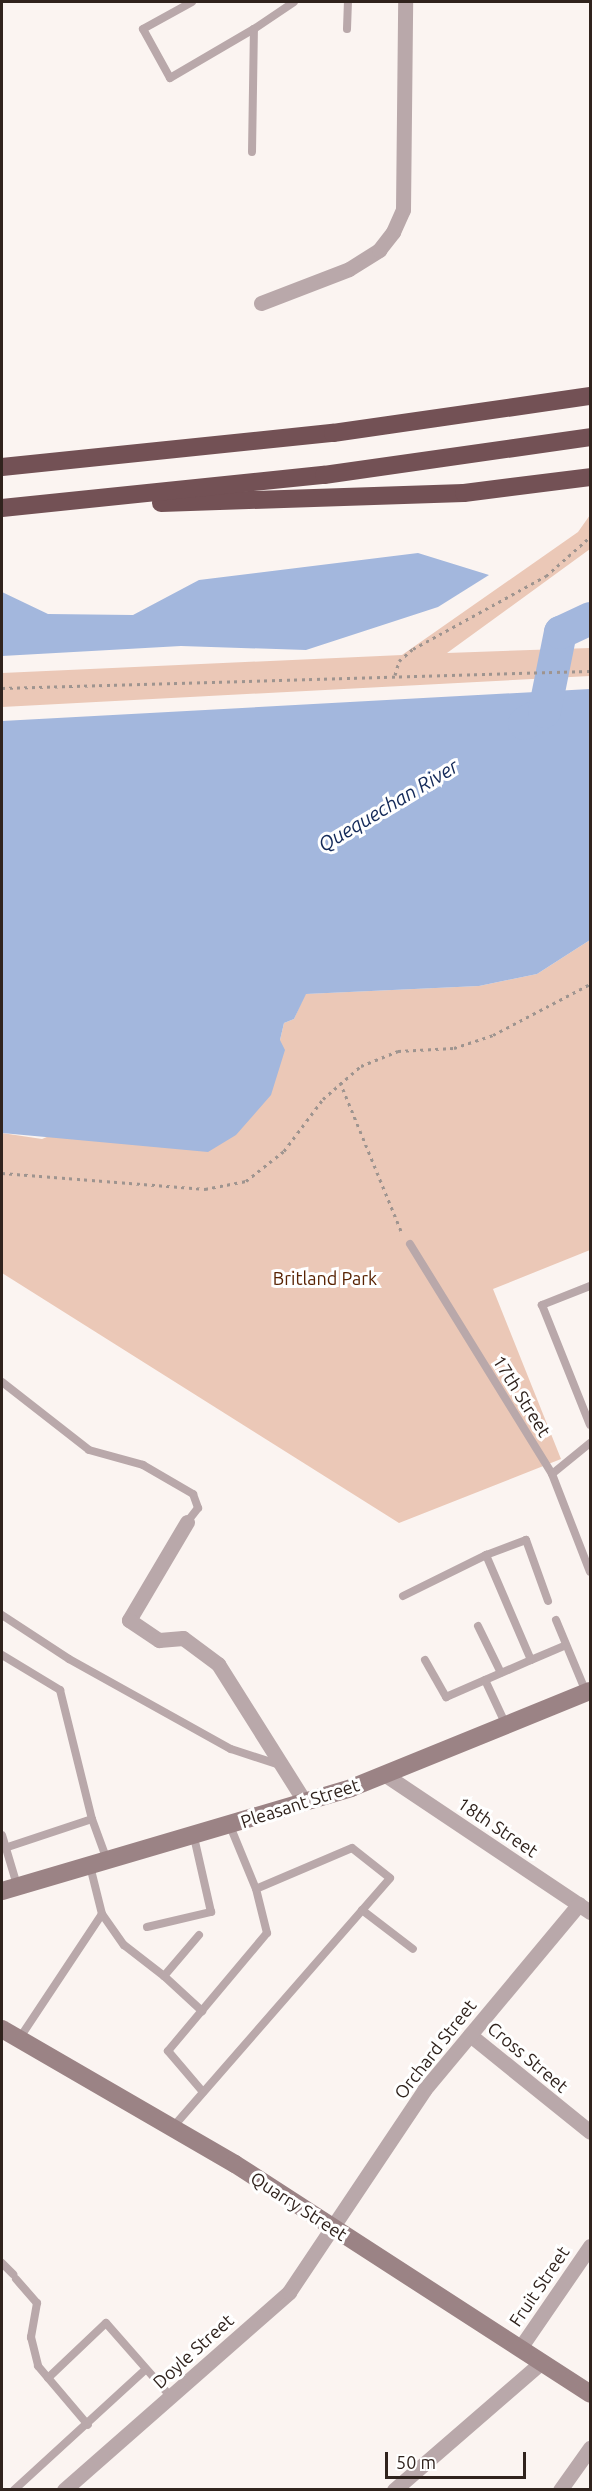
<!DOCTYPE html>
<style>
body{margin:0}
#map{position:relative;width:592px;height:2491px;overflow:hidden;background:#fbf4f1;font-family:Ubuntu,sans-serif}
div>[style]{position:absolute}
.green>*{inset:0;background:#ebc8b7}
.water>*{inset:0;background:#a3b7dd}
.river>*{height:33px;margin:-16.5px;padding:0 16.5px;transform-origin:16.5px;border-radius:16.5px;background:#a3b7dd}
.path>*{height:3px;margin-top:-1.5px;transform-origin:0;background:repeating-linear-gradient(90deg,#9e948f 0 3px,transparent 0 7.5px)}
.lane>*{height:8px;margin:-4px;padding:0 4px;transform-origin:4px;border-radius:4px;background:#b9a8aa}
.street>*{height:15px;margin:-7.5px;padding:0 7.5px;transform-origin:7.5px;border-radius:7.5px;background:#b9a8aa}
.secondary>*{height:18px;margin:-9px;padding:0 9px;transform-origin:9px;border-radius:9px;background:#9b8385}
.highway>*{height:18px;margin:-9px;padding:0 9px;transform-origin:9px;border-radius:9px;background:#735155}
span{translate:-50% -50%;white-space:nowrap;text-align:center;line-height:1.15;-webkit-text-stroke:6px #fff;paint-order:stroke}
.park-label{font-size:18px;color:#592303}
.street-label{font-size:18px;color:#30231d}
.water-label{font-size:20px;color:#132958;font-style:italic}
.frame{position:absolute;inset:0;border:3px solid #30231d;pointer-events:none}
.scale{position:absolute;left:385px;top:2452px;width:141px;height:27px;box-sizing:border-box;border:3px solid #30231d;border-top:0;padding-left:8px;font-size:18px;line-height:21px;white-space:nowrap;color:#30231d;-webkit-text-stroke:4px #fff;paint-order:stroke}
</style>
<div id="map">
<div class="green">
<i style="clip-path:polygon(590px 515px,590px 549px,447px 653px,590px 648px,590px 676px,2px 707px,2px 673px,402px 655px,578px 532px)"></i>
<i style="clip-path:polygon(590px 940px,590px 1250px,493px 1289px,561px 1459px,399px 1523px,2px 1273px,2px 1133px,42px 1139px,280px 1040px,284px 1023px,294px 1019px,305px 994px,479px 986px,537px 974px)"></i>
</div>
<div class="water">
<i style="clip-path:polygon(418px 553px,489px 575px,438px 607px,306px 650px,181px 646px,2px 656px,2px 592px,48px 614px,133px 615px,199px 580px)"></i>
<i style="clip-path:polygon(590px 689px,590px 940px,537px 974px,479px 986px,306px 994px,294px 1019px,284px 1023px,280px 1040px,285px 1050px,271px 1095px,236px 1135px,208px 1152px,2px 1133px,2px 721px)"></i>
</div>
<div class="river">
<i style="left:524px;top:723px;width:23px;rotate:-31deg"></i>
<i style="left:544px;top:711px;width:81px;rotate:-78.6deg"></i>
<i style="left:560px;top:632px;width:33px;rotate:-25deg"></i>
</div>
<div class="path">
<i style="left:395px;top:675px;width:15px;rotate:-74deg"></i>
<i style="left:399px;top:661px;width:18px;rotate:-41deg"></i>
<i style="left:413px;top:649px;width:152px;rotate:-28.8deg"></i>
<i style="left:546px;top:576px;width:59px;rotate:-41.6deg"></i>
<i style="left:2px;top:688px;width:588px;rotate:-1.66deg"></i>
<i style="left:340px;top:1082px;width:163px;rotate:67.7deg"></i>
<i style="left:2px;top:1173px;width:204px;rotate:4.5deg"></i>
<i style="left:205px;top:1189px;width:42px;rotate:-11deg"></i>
<i style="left:246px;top:1181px;width:48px;rotate:-38.3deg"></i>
<i style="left:284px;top:1151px;width:65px;rotate:-53.1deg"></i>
<i style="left:323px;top:1099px;width:50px;rotate:-41deg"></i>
<i style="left:361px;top:1066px;width:40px;rotate:-22deg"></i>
<i style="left:398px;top:1051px;width:56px;rotate:-3.1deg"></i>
<i style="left:454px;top:1048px;width:41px;rotate:-18.4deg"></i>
<i style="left:493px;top:1035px;width:110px;rotate:-27.7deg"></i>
</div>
<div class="lane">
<i style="left:192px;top:2px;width:56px;rotate:151.1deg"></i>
<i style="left:143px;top:29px;width:56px;rotate:61.1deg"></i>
<i style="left:170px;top:78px;width:97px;rotate:-30.3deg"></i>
<i style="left:347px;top:29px;width:27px;rotate:-88deg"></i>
<i style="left:252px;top:152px;width:123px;rotate:-89.1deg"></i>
<i style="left:254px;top:29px;width:48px;rotate:-34deg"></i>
<i style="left:410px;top:1244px;width:270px;rotate:58.3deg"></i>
<i style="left:552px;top:1474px;width:105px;rotate:68.8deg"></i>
<i style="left:590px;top:1286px;width:52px;rotate:158.4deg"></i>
<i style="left:542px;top:1305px;width:129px;rotate:68.2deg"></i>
<i style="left:2px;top:1382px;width:110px;rotate:38deg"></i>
<i style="left:89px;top:1450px;width:56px;rotate:15.5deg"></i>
<i style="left:143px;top:1465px;width:58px;rotate:30.1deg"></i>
<i style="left:193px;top:1494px;width:15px;rotate:70deg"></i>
<i style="left:198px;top:1508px;width:18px;rotate:128deg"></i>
<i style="left:552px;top:1474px;width:49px;rotate:-39.2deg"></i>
<i style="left:403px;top:1596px;width:93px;rotate:-26.3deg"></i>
<i style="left:548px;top:1601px;width:65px;rotate:-109.8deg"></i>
<i style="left:526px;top:1540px;width:43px;rotate:159.4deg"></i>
<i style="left:486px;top:1555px;width:114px;rotate:66.8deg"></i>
<i style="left:531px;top:1660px;width:38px;rotate:-23deg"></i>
<i style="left:2px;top:1615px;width:80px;rotate:33.3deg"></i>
<i style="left:69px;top:1659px;width:185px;rotate:29.1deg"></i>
<i style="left:231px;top:1749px;width:52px;rotate:18.1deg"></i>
<i style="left:556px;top:1620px;width:78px;rotate:67.4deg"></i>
<i style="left:478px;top:1626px;width:52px;rotate:63.9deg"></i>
<i style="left:2px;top:1655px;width:68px;rotate:31.1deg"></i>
<i style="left:60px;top:1690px;width:133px;rotate:76.1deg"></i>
<i style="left:92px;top:1819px;width:92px;rotate:161.6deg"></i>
<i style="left:425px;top:1660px;width:43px;rotate:60.4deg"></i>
<i style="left:446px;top:1697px;width:93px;rotate:-23.5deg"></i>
<i style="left:485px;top:1680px;width:50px;rotate:65deg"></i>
<i style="left:92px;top:1819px;width:44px;rotate:69.9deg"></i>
<i style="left:2px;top:1835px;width:52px;rotate:73.3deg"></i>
<i style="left:362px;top:1910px;width:64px;rotate:37.4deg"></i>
<i style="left:102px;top:1914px;width:38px;rotate:55deg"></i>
<i style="left:124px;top:1945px;width:51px;rotate:37.8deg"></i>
<i style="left:147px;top:1927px;width:66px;rotate:-13.2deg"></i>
<i style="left:211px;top:1912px;width:77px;rotate:-102.8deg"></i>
<i style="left:199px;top:1935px;width:54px;rotate:130.5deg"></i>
<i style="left:164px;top:1976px;width:52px;rotate:42.6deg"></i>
<i style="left:19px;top:2039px;width:150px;rotate:-56.4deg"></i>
<i style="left:102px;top:1914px;width:49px;rotate:-104deg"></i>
<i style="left:203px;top:2092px;width:54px;rotate:-130.5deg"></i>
<i style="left:168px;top:2051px;width:154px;rotate:-50deg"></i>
<i style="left:267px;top:1933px;width:45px;rotate:-104deg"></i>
<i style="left:173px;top:2127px;width:330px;rotate:-48.9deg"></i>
<i style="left:390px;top:1878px;width:48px;rotate:-141.7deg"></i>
<i style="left:352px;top:1848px;width:104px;rotate:156.9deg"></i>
<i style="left:256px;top:1889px;width:68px;rotate:-112.4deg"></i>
<i style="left:2px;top:2263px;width:16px;rotate:45deg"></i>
<i style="left:16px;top:2279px;width:32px;rotate:49deg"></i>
<i style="left:37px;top:2303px;width:35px;rotate:100deg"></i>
<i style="left:31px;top:2337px;width:30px;rotate:76deg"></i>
<i style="left:38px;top:2366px;width:77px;rotate:49.7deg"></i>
<i style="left:48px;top:2378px;width:80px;rotate:-43.5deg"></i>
<i style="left:106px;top:2323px;width:98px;rotate:48.7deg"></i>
<i style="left:14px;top:2490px;width:178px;rotate:-42.5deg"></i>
</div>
<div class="street">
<i style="left:261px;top:303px;width:94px;rotate:-21.1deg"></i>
<i style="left:349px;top:269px;width:36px;rotate:-32deg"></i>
<i style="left:379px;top:250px;width:23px;rotate:-52deg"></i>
<i style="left:393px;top:232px;width:24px;rotate:-66deg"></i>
<i style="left:403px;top:210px;width:208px;rotate:-89.4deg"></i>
<i style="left:187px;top:1522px;width:114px;rotate:120.6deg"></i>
<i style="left:129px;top:1620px;width:36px;rotate:34deg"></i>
<i style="left:159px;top:1640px;width:24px;rotate:-5deg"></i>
<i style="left:183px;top:1638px;width:44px;rotate:36.6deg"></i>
<i style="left:218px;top:1664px;width:163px;rotate:57.8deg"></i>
<i style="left:384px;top:1774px;width:248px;rotate:33.8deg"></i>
<i style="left:470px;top:2035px;width:154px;rotate:38.9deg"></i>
<i style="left:520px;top:2348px;width:124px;rotate:-55.5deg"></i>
<i style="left:64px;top:2490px;width:300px;rotate:-41.3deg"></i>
<i style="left:289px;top:2292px;width:243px;rotate:-56.2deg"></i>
<i style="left:424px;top:2090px;width:242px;rotate:-50.2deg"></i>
<i style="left:394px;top:2490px;width:196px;rotate:-40.9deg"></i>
<i style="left:560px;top:2490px;width:52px;rotate:-54.5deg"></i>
</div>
<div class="secondary">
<i style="left:2px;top:1891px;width:364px;rotate:-16.4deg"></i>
<i style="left:351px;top:1788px;width:258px;rotate:-22.1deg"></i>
<i style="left:2px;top:2029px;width:269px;rotate:30.1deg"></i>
<i style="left:235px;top:2164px;width:423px;rotate:32.9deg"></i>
</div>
<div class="highway">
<i style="left:2px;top:467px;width:333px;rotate:-5.9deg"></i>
<i style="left:333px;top:433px;width:260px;rotate:-8.2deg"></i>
<i style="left:161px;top:503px;width:303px;rotate:-1.9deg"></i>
<i style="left:464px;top:493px;width:127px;rotate:-7.2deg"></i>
<i style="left:2px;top:508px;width:324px;rotate:-5.9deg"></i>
<i style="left:324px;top:475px;width:269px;rotate:-8.1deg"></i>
</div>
<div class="park-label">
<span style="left:325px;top:1278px">Britland Park</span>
</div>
<div class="street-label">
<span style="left:522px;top:1396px;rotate:58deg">17th Street</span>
<span style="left:300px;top:1803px;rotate:-18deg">Pleasant Street</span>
<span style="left:498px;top:1827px;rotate:34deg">18th Street</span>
<span style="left:435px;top:2049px;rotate:-52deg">Orchard Street</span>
<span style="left:528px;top:2057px;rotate:40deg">Cross Street</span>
<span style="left:299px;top:2206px;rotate:33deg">Quarry Street</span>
<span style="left:539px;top:2286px;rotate:-56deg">Fruit Street</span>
<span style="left:193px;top:2351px;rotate:-42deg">Doyle Street</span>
</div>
<div class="water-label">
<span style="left:388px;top:805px;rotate:-31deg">Quequechan River</span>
</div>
<div class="frame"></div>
<div class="scale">50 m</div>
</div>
